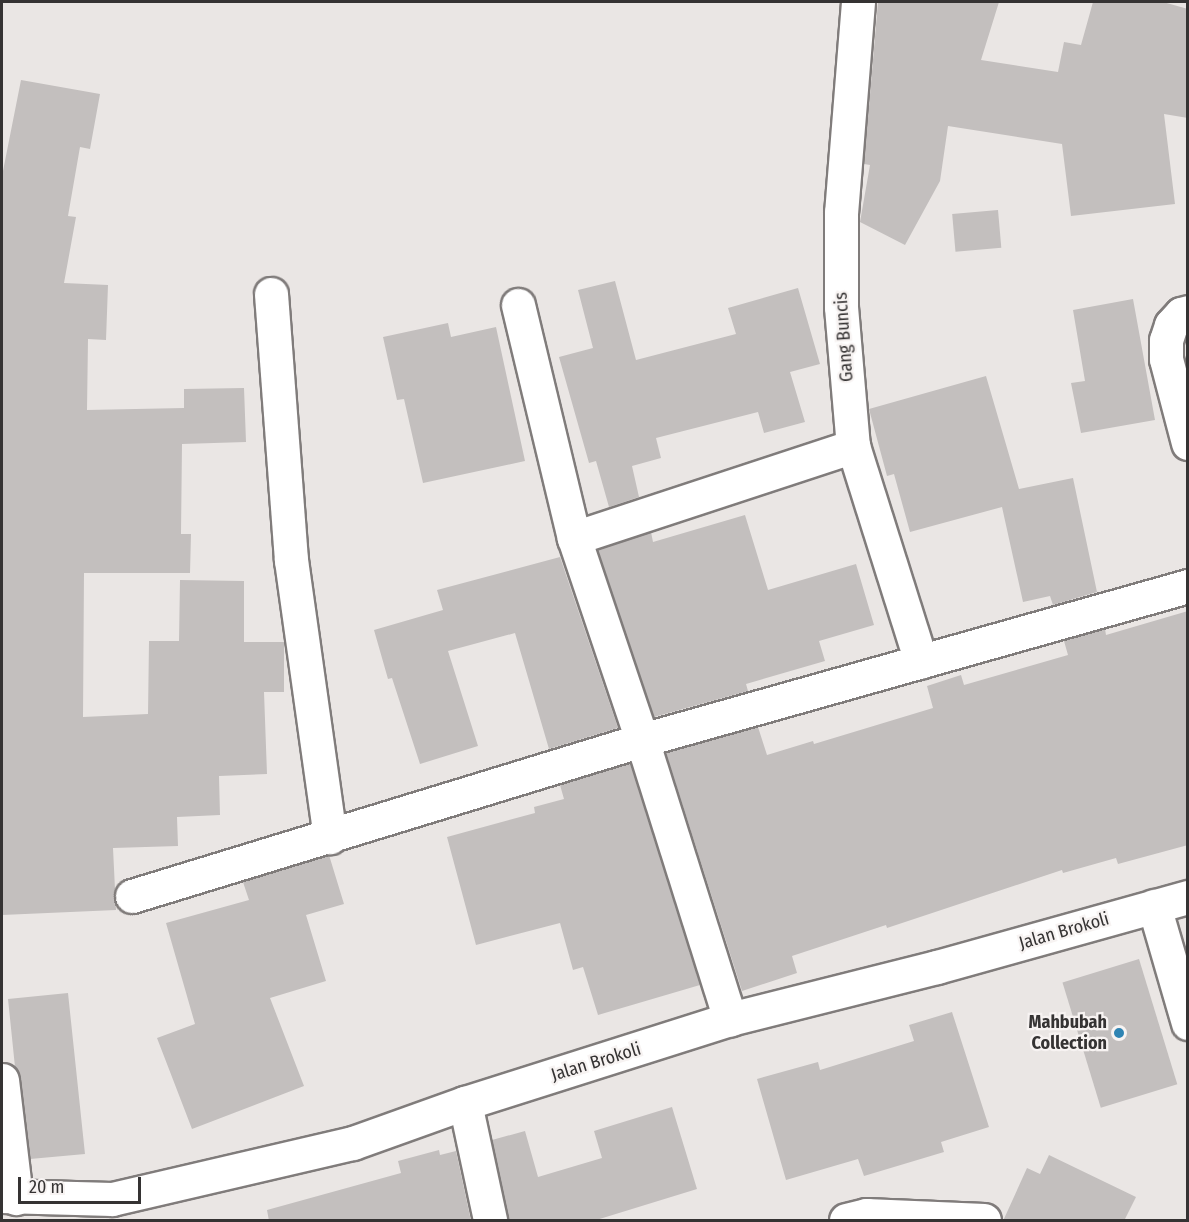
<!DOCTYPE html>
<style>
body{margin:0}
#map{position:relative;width:1189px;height:1222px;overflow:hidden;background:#eae6e4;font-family:"Fira Sans Condensed",sans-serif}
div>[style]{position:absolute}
.building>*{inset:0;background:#c3bfbe;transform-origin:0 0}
.roads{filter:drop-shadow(2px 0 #807c7b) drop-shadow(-2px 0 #807c7b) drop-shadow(0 2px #807c7b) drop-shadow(0 -2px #807c7b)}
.minor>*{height:33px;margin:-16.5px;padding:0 16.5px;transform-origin:16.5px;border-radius:16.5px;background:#fff}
.dots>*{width:16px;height:16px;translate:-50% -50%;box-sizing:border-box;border:3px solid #f7f3f2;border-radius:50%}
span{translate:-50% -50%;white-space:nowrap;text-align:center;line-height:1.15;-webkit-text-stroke:4.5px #f7f3f2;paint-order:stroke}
.street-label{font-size:18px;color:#353333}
.poi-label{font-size:18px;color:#353333;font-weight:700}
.right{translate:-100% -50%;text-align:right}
.frame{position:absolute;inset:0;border:3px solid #353333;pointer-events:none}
.scale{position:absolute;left:18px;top:1177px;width:123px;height:27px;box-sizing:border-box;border:3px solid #353333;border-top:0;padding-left:8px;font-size:18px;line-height:21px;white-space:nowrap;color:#353333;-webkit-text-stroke:4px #f7f3f2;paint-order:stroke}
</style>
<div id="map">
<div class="building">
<i style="clip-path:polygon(878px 2px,999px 2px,981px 60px,1058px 72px,1064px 42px,1081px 45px,1093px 2px,1163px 2px,1188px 9px,1188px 118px,1164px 114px,1175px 204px,1071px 216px,1062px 144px,948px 126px,940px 181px,905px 245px,860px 222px,870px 165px,864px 164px)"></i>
<i style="clip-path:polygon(21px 80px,100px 94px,90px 149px,80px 147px,68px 216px,76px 217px,64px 283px,108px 285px,106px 340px,88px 339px,87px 410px,184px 408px,184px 389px,244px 388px,246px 442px,182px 444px,181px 534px,191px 534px,190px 573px,84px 573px,83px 717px,148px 714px,149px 641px,179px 641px,180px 580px,244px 581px,244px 642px,284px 642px,284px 692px,264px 692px,267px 774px,219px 776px,220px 815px,177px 817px,178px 846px,113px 848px,116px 910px,2px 915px,2px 176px)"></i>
<i style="left:998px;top:210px;width:38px;height:46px;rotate:85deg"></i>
<i style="clip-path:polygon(615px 281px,636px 360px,736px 334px,728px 308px,798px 288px,820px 364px,790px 372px,805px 422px,764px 433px,758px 412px,656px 438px,661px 458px,632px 466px,639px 497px,609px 507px,596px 461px,589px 463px,559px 357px,593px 348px,578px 290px)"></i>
<i style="clip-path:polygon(1133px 299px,1155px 420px,1081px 433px,1071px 383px,1085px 381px,1073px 310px)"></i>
<i style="clip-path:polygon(448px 323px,451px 337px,496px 327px,525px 461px,423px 483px,404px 399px,397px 400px,383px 337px)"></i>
<i style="clip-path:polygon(986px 376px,1019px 489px,1073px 478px,1097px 592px,1053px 605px,1050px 596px,1023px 602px,1002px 507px,910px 532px,894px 474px,887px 476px,869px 409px)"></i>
<i style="clip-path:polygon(745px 515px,768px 590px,856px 564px,874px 625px,819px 641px,825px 661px,746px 684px,748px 691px,654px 717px,598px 550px,651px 532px,653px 542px)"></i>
<i style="clip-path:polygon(560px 557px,618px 728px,549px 749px,515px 633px,448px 651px,478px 746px,420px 764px,392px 678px,388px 679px,374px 630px,443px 610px,437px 590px)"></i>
<i style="clip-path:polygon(1188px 611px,1188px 845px,1118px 864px,1116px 858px,1063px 873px,1062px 870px,887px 928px,886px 925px,792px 956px,797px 973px,742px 991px,666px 753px,758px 727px,767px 755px,813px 741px,814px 744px,933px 708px,927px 686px,961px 675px,964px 685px,1068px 655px,1064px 641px,1105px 629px,1106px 635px)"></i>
<i style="clip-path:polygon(630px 763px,700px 985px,598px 1015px,583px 967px,573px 970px,560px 923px,476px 945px,447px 837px,535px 813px,534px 807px,564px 799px,560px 785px)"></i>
<i style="clip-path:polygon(329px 855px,344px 904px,306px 915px,326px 981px,270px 998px,304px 1086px,192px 1129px,157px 1038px,195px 1024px,166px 923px,249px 900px,243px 882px)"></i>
<i style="left:1139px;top:959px;width:131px;height:80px;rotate:73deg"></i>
<i style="clip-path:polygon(68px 993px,85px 1154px,30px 1159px,21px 1078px,15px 1067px,8px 999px)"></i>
<i style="clip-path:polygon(952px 1012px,989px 1127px,941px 1142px,944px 1152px,864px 1176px,858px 1159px,786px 1180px,757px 1079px,818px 1062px,820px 1070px,914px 1041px,909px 1025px)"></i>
<i style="clip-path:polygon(672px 1107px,697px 1189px,593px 1221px,508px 1221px,492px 1140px,525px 1131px,538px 1177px,602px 1158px,594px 1131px)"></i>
<i style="clip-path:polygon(439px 1150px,440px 1155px,456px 1151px,471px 1221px,269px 1221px,267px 1210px,401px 1173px,398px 1161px)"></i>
<i style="clip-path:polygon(1049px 1155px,1136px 1197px,1124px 1221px,1003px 1221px,1027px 1168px,1040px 1174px)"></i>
</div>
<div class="roads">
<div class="minor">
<i style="left:858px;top:2px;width:211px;rotate:94.6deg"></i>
<i style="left:841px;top:212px;width:95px;rotate:90deg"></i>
<i style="left:841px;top:307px;width:140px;rotate:85.1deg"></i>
<i style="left:853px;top:446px;width:226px;rotate:72.5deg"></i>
<i style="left:271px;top:294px;width:267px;rotate:85.7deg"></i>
<i style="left:291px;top:560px;width:280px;rotate:82deg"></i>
<i style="left:518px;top:305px;width:240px;rotate:76.5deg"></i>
<i style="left:574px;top:538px;width:213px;rotate:71.4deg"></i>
<i style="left:642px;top:740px;width:293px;rotate:72.5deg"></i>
<i style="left:1188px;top:312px;width:7px;rotate:164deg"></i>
<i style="left:1181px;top:314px;width:15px;rotate:132deg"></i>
<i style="left:1171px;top:325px;width:16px;rotate:108deg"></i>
<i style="left:1166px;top:340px;width:19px;rotate:90deg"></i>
<i style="left:1166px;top:359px;width:87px;rotate:75.3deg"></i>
<i style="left:574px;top:538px;width:294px;rotate:-18.2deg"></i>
<i style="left:132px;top:896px;width:533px;rotate:-17.01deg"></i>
<i style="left:642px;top:740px;width:567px;rotate:-15.75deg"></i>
<i style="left:1154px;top:906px;width:122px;rotate:73.8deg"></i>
<i style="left:2px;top:1080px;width:119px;rotate:83.2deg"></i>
<i style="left:465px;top:1103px;width:120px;rotate:77.9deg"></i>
<i style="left:2px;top:1196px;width:110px;rotate:1.6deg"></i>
<i style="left:112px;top:1199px;width:247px;rotate:-13.1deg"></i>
<i style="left:353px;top:1143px;width:119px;rotate:-19.7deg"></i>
<i style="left:465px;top:1103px;width:278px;rotate:-17.6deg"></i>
<i style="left:730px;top:1019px;width:213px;rotate:-14.1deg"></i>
<i style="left:937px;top:967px;width:261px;rotate:-15.6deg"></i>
<i style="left:846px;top:1220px;width:21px;rotate:-14deg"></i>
<i style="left:866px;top:1215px;width:118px;rotate:2.4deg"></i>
</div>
</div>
<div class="dots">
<i style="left:1119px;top:1033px;background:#2f84b3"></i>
</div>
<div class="street-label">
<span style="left:844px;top:337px;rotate:-94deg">Gang Buncis</span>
<span style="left:1064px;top:931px;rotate:-16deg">Jalan Brokoli</span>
<span style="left:596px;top:1062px;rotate:-17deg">Jalan Brokoli</span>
</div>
<div class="poi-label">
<span class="right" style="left:1107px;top:1033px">Mahbubah<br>Collection</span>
</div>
<div class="frame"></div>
<div class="scale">20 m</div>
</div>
